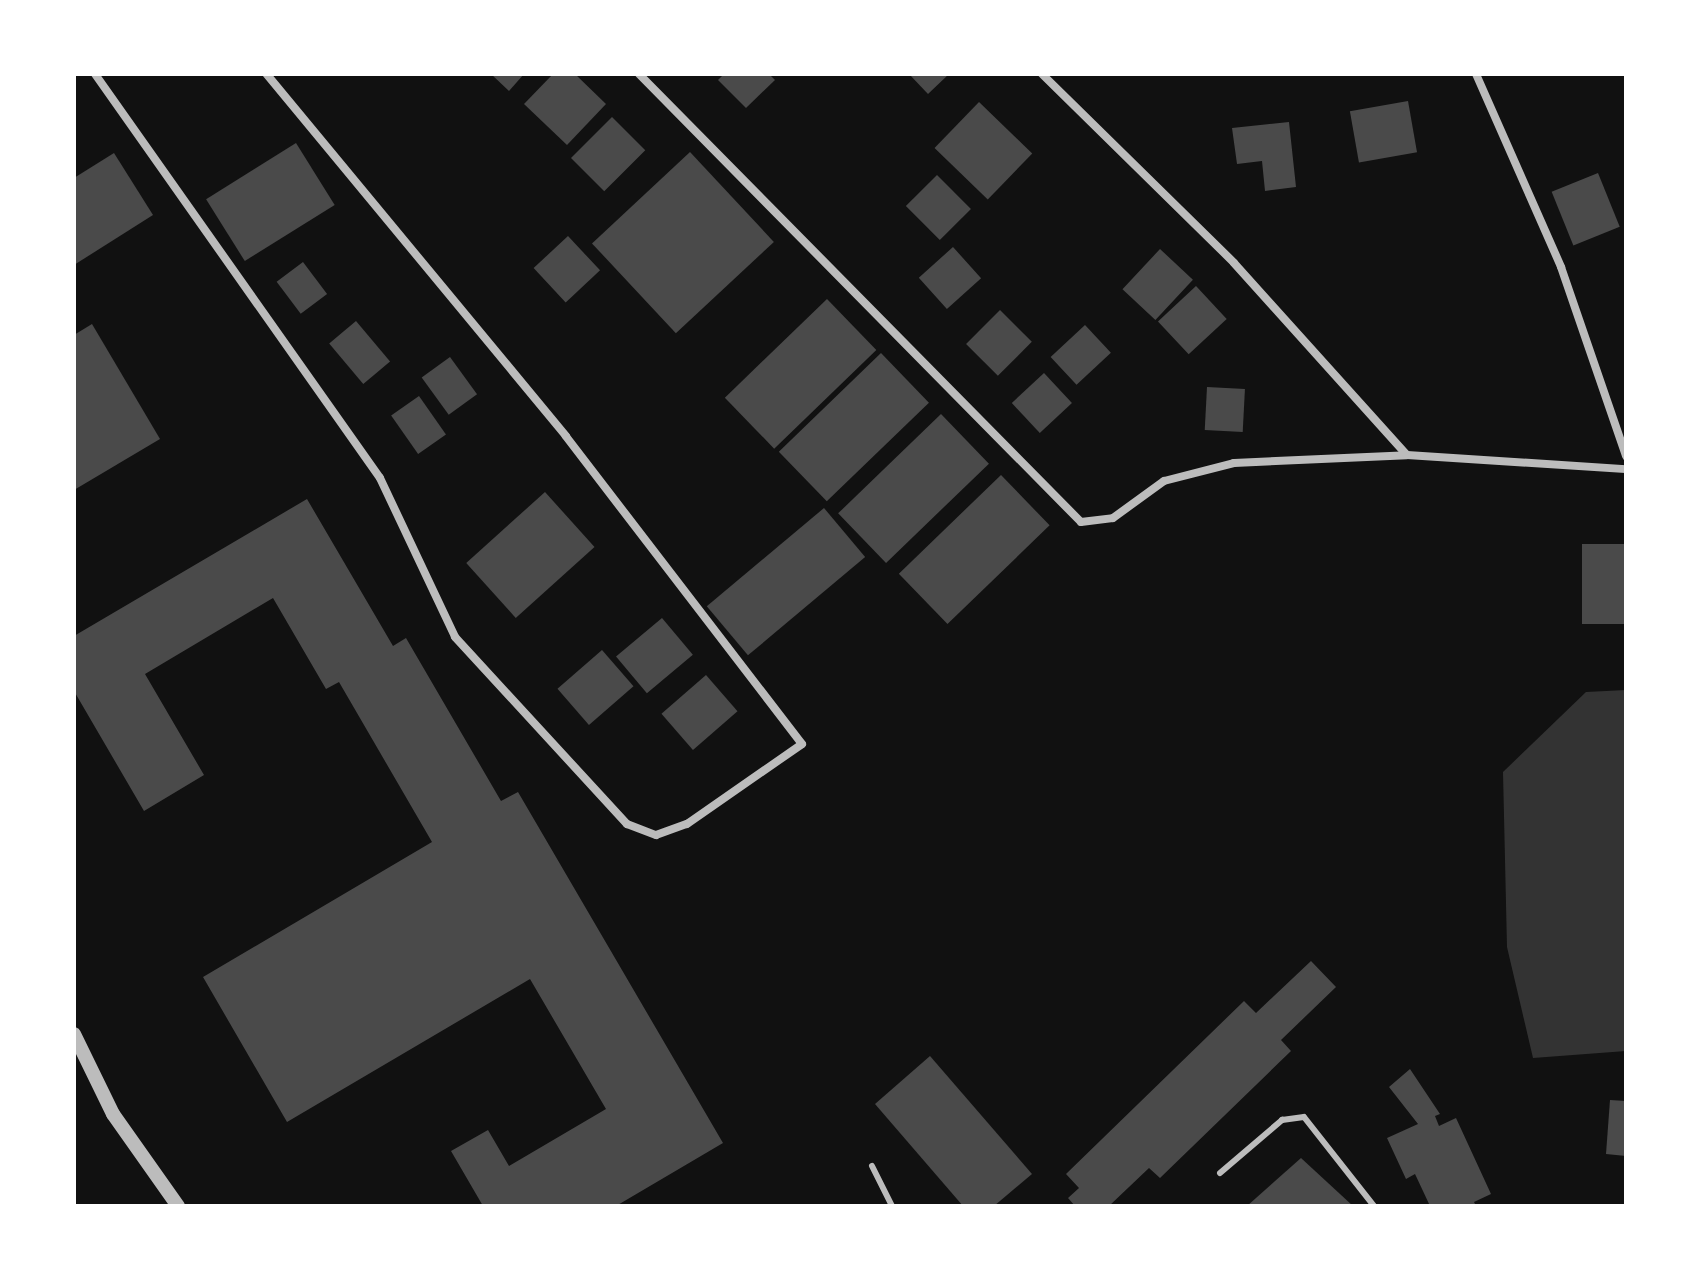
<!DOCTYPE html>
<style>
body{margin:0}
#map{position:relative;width:1700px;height:1280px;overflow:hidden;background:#111;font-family:"Roboto Condensed",sans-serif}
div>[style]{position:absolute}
.water>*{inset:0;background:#333}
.building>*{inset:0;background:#4a4a4a;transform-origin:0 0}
.service>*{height:6px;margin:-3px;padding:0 3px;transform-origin:3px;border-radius:3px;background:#bcbcbc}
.minor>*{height:8px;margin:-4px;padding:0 4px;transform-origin:4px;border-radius:4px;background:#bcbcbc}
.tertiary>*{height:14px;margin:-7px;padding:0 7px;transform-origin:7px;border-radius:7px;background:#bcbcbc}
span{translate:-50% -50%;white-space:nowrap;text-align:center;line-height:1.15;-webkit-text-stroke:6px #fff;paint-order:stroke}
.frame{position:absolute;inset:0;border:76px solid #fff;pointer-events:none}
</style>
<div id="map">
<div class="water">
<i style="clip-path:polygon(1626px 690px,1626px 1051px,1533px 1058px,1507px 947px,1503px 772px,1586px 692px)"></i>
</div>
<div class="building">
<i style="clip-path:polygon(491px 74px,524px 74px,509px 91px)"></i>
<i style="clip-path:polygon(553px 74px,575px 74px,606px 104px,567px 145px,524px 104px)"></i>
<i style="clip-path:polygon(724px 74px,769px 74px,775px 80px,746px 108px,718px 80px)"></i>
<i style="clip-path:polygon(909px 74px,949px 74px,928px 94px)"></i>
<i style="left:1408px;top:101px;width:52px;height:59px;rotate:80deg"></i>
<i style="left:979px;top:102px;width:74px;height:64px;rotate:44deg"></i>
<i style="left:612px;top:117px;width:47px;height:58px;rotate:45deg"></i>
<i style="clip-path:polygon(1289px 122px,1296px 187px,1265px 191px,1262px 161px,1237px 164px,1232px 128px)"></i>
<i style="left:296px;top:143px;width:73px;height:106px;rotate:58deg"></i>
<i style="left:690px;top:152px;width:123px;height:134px;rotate:47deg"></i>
<i style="clip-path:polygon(114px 153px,153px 215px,74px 265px,74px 178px)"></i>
<i style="left:1598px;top:173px;width:58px;height:50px;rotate:68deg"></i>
<i style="left:937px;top:175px;width:48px;height:44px;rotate:45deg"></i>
<i style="left:568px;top:236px;width:47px;height:47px;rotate:47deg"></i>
<i style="left:953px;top:247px;width:42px;height:46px;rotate:48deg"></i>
<i style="left:1160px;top:249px;width:45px;height:55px;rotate:43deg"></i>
<i style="left:303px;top:262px;width:40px;height:33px;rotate:53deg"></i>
<i style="left:1196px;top:286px;width:45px;height:52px;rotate:47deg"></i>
<i style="left:827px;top:299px;width:71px;height:142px;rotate:46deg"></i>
<i style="left:1000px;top:310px;width:45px;height:48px;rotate:45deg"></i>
<i style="left:356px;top:321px;width:53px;height:35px;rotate:50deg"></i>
<i style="clip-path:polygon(92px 324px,160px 439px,74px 490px,74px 335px)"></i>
<i style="left:1085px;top:325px;width:38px;height:47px;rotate:47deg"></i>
<i style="left:881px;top:353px;width:69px;height:142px;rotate:46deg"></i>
<i style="left:450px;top:357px;width:46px;height:35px;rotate:54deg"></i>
<i style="left:1044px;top:373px;width:41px;height:44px;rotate:47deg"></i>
<i style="left:1207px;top:387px;width:38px;height:43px;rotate:3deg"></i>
<i style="left:419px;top:396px;width:47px;height:34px;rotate:55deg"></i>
<i style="left:941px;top:414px;width:69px;height:143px;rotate:46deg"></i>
<i style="left:1001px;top:475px;width:70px;height:142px;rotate:46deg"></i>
<i style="left:545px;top:492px;width:74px;height:106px;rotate:48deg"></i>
<i style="clip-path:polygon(307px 499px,393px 646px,406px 638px,501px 801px,518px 792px,723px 1143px,616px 1206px,483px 1206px,451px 1151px,488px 1130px,509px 1166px,606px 1109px,530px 979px,287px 1122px,203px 977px,432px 842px,339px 682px,326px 689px,273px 598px,145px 674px,204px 775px,144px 811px,74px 691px,74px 636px)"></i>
<i style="left:824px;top:508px;width:64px;height:153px;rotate:50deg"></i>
<i style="left:1582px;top:544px;width:44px;height:80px"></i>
<i style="left:662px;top:618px;width:48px;height:60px;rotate:50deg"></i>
<i style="left:602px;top:650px;width:48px;height:59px;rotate:49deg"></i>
<i style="left:706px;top:675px;width:48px;height:59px;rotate:49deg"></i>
<i style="clip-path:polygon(1311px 961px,1336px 987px,1281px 1040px,1291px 1051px,1160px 1178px,1149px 1168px,1109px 1206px,1075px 1206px,1068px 1198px,1079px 1188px,1066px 1174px,1244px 1001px,1256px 1013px)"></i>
<i style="clip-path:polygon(930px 1056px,1032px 1174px,994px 1206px,963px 1206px,875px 1104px)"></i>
<i style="clip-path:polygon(1410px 1069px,1440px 1114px,1435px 1116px,1439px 1126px,1456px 1118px,1491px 1194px,1474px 1202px,1476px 1206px,1430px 1206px,1415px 1174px,1406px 1179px,1387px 1138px,1418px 1124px,1389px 1087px)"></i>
<i style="clip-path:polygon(1610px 1100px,1626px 1101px,1626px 1156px,1606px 1154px)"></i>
<i style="clip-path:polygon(1301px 1158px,1353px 1206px,1247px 1206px)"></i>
</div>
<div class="service">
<i style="left:872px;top:1166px;width:45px;rotate:63.4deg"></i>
<i style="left:1220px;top:1173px;width:82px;rotate:-40.5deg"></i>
<i style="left:1282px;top:1120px;width:22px;rotate:-8deg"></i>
<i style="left:1304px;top:1117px;width:113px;rotate:51.8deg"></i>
</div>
<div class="minor">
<i style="left:95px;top:74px;width:494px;rotate:54.8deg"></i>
<i style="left:380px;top:478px;width:176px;rotate:64.7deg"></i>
<i style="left:455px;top:637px;width:254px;rotate:47.4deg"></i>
<i style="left:627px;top:824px;width:31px;rotate:21deg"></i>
<i style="left:656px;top:835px;width:33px;rotate:-20deg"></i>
<i style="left:687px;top:824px;width:140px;rotate:-34.8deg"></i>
<i style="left:802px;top:744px;width:388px;rotate:-127.5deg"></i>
<i style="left:566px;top:436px;width:470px;rotate:-129.6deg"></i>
<i style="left:639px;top:74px;width:629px;rotate:45.39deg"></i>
<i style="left:1081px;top:522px;width:32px;rotate:-7deg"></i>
<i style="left:1113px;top:518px;width:63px;rotate:-36deg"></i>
<i style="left:1164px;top:481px;width:72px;rotate:-14.4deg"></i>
<i style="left:1234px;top:463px;width:173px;rotate:-2.6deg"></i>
<i style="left:1407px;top:455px;width:219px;rotate:3.7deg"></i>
<i style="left:1042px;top:74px;width:269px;rotate:44.5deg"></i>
<i style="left:1234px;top:263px;width:258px;rotate:48deg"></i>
<i style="left:1476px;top:74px;width:211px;rotate:66.2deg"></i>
<i style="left:1561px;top:267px;width:200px;rotate:71deg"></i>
</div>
<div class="tertiary">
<i style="left:74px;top:1034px;width:89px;rotate:64deg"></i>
<i style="left:113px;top:1114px;width:113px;rotate:54.8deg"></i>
</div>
<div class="frame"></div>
</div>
